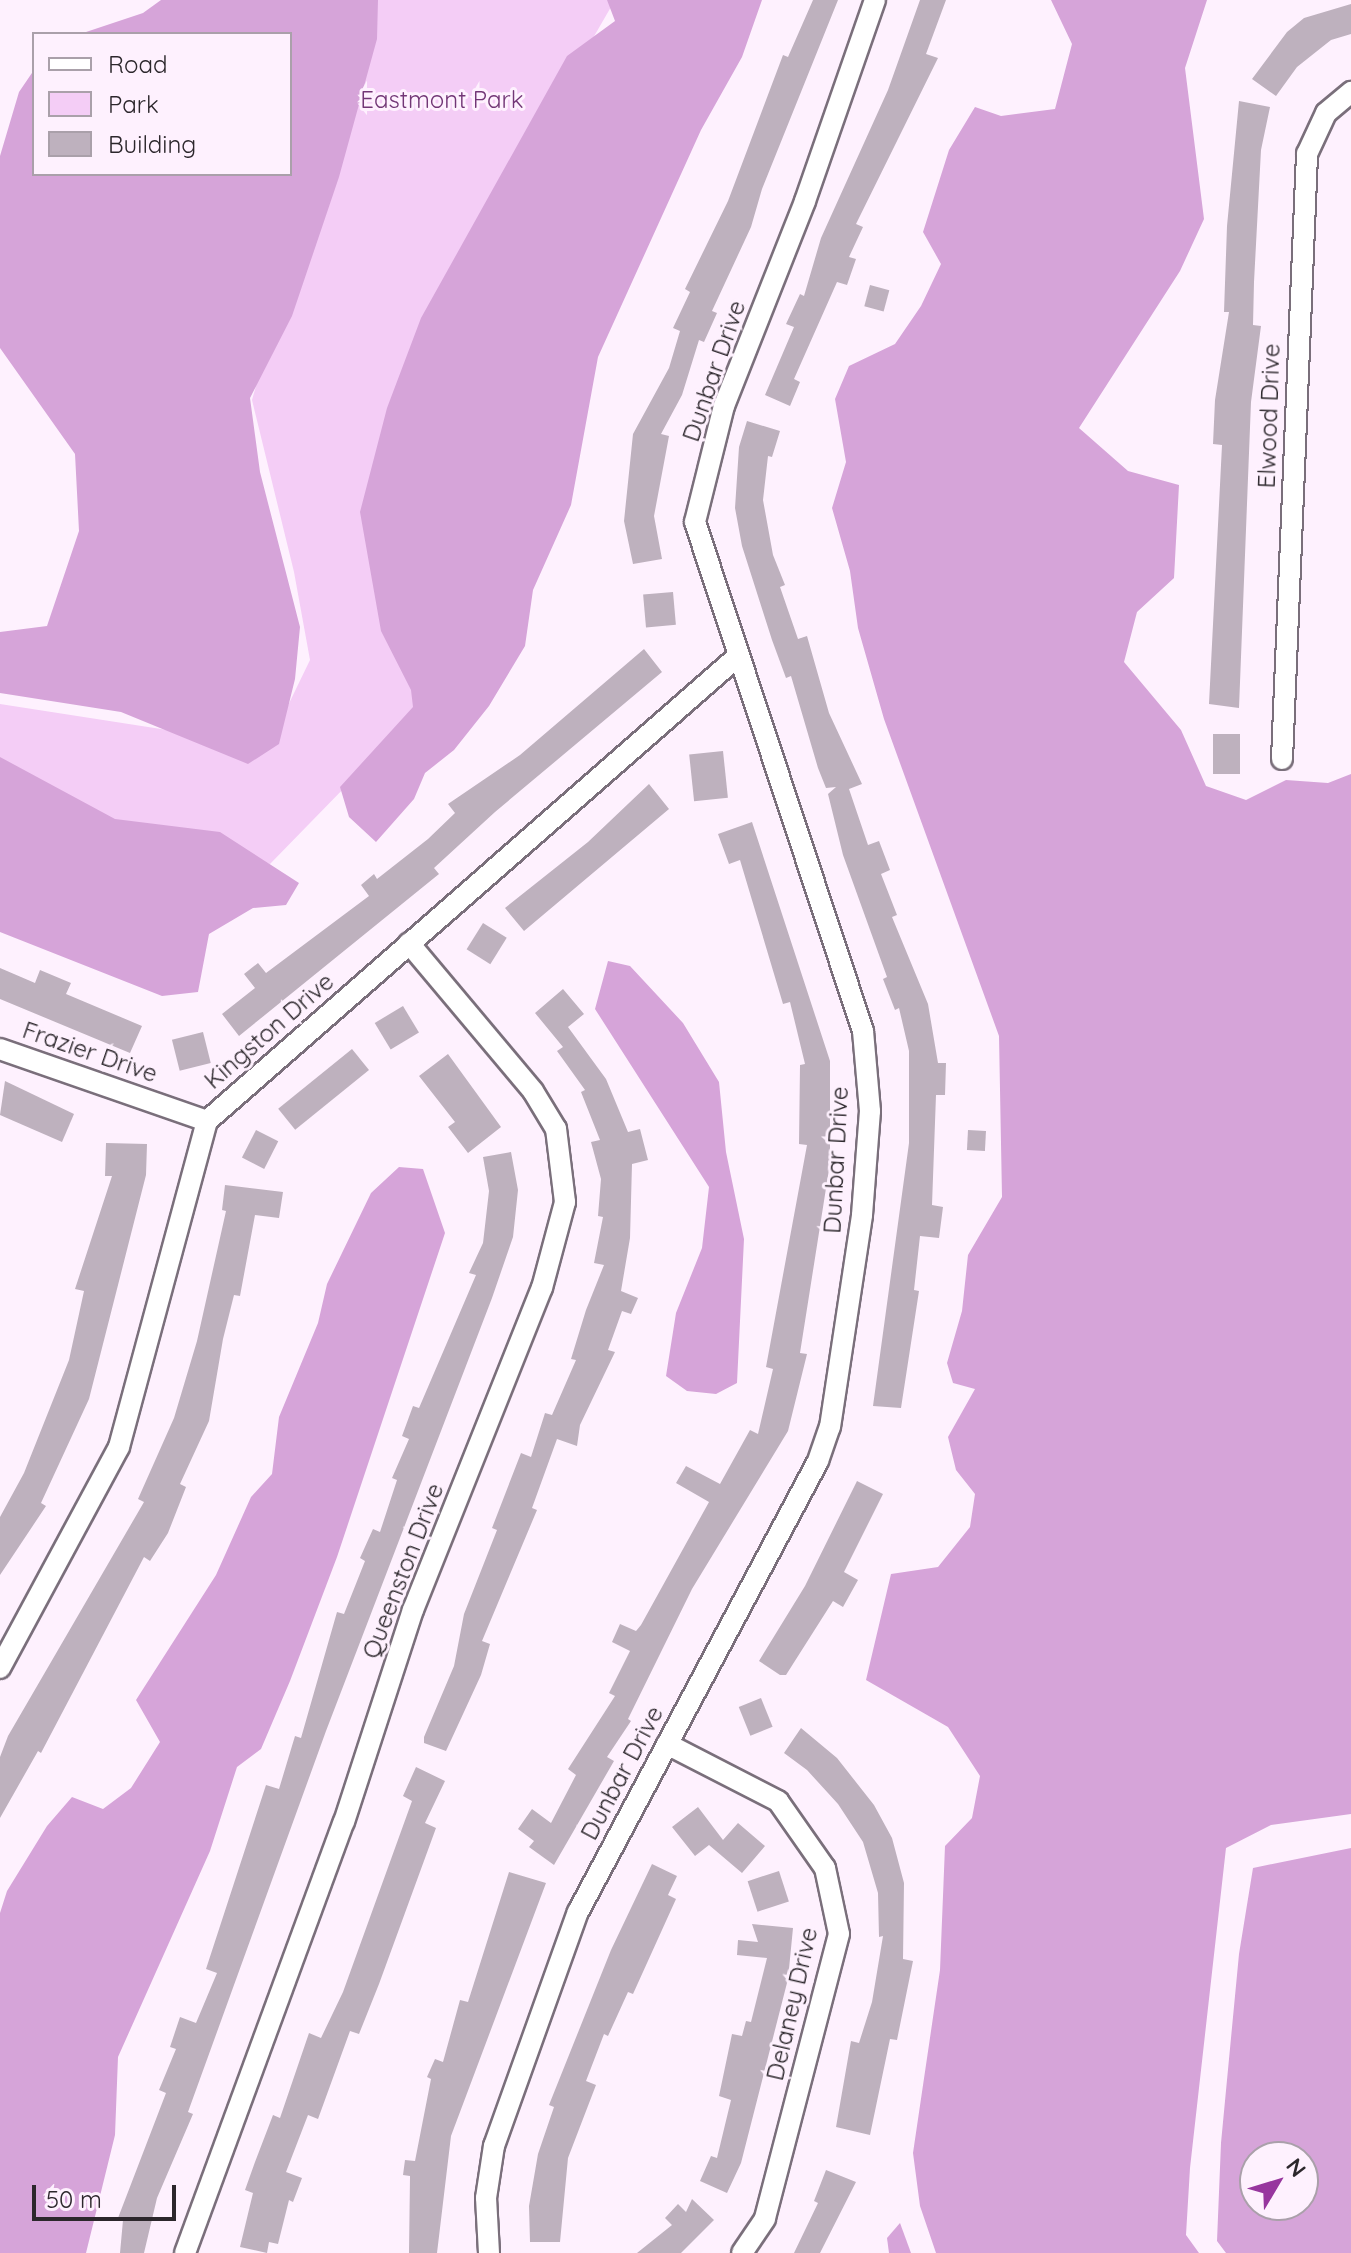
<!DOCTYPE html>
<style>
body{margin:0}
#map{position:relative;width:1351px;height:2253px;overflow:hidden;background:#fef1fe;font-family:Quicksand,sans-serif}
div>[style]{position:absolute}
.green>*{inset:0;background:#f4cdf6}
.forest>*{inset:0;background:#d6a4d9}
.building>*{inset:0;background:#beb1be;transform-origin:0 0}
.roads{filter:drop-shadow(2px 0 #7a6f7b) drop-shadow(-2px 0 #7a6f7b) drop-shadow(0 2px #7a6f7b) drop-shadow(0 -2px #7a6f7b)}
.minor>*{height:20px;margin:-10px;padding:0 10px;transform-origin:10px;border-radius:10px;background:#fff}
span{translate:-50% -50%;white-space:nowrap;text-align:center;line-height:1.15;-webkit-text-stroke:6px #fef1fe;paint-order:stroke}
.park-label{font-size:24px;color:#723676}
.street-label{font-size:24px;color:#2c272c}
.legend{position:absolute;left:32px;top:32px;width:260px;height:144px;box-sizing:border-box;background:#fef1fe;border:2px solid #aaa0aa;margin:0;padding:10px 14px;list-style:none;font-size:24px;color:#2c272c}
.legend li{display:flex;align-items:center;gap:16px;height:40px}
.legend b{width:40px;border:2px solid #aaa0aa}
.north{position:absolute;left:1239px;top:2141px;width:80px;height:80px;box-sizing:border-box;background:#fef1fe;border:2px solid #aaa0aa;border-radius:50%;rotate:52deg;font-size:22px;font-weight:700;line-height:32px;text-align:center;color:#2c272c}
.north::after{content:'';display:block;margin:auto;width:28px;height:36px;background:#97369e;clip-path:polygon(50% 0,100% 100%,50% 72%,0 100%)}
.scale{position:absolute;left:32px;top:2185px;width:144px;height:36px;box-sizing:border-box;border:4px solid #2c272c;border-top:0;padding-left:10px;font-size:24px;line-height:28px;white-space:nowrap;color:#2c272c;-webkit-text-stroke:6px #fef1fe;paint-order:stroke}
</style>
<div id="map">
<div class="green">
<i style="clip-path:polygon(366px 0,615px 0,418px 341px,428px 702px,270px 864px,0 799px,0 704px,206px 736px,280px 722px,310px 660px,294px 572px,252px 400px)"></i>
</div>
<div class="forest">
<i style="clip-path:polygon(161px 0,378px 0,377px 39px,339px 177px,292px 316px,250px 398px,260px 472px,300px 627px,295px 679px,279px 744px,248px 764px,121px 712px,0 693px,0 632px,47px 626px,79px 531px,75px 454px,0 348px,0 156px,19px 92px,34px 70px,34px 174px,290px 174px,290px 34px,80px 34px,143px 13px)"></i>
<i style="clip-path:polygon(607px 0,762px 0,742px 57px,701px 130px,598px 357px,571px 505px,533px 590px,525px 646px,489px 706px,454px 750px,425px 773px,414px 799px,376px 842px,349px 817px,340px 787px,413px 707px,411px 690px,381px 631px,360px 512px,387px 408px,421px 318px,567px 56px,615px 21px)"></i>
<i style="clip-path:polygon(1051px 0,1207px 0,1185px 68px,1204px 219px,1180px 271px,1079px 428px,1128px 471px,1179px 485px,1174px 578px,1137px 612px,1124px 662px,1181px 730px,1206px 786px,1246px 800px,1286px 780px,1328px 783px,1351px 774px,1351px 1814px,1271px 1825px,1226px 1848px,1190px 2168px,1186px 2235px,1199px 2253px,936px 2253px,920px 2206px,913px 2153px,940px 1970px,945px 1846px,972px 1818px,980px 1776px,948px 1727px,866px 1680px,891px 1574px,938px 1567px,970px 1527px,975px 1494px,956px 1470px,948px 1437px,975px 1389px,953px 1383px,947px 1363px,962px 1311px,968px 1255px,1002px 1197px,999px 1036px,884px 719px,858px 628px,850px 571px,832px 508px,846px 462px,835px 399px,849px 366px,895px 344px,921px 306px,941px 264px,923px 232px,949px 150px,975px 107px,1001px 116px,1055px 109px,1072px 44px)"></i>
<i style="clip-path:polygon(0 757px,115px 819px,220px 832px,299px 883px,286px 905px,253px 908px,209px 934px,198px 992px,162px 996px,0 932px)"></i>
<i style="clip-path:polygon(608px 961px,630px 966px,683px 1023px,719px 1082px,726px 1152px,744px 1239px,737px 1383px,716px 1394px,687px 1391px,666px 1376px,676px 1313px,702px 1248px,709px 1187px,595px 1009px)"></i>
<i style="clip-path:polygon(399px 1167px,423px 1169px,445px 1233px,337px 1557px,290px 1681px,261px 1749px,237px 1767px,210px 1851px,118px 2057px,115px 2135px,86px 2253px,0 2253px,0 1913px,7px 1891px,47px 1826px,72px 1797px,103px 1809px,131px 1788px,160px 1742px,136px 1700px,216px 1575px,251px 1497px,272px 1474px,279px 1417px,318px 1323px,327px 1284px,371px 1193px)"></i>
<i style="clip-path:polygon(evenodd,1351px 1848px,1351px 2253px,1226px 2253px,1217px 2241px,1221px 2143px,1239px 1954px,1253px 1868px,1351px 1848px,1255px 2157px,1303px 2157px,1303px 2205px,1255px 2205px,1255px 2157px)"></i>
<i style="clip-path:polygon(900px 2223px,911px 2253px,889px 2253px,887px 2238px)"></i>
</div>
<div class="building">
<i style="clip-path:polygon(813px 0,838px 0,762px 189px,751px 227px,712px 311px,717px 313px,704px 342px,699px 340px,682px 395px,661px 434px,669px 436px,654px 516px,662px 559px,633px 564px,624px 521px,633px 434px,669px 368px,680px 331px,673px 328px,690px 292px,685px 289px,728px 201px,783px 55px,788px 57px)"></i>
<i style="clip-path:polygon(920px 0,946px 0,926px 54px,938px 58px,856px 224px,863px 227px,849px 257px,856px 259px,847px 285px,837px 282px,794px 379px,800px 382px,790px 406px,765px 395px,794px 327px,786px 324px,800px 294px,804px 296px,821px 238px,888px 90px)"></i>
<i style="clip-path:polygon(1351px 4px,1351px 34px,1331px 40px,1297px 67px,1276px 96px,1252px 79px,1287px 32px,1304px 18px)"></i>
<i style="clip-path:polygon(1239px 101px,1270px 107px,1261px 150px,1254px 282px,1253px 325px,1261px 326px,1251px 402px,1239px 708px,1209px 704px,1222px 445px,1213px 444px,1215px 400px,1229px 312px,1224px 312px,1227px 226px)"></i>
<i style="left:870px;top:285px;width:20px;height:22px;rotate:15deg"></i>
<i style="clip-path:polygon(747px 421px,780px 431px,772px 457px,768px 456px,763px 500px,773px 555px,785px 585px,780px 587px,798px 639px,807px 636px,829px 713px,862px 784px,849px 789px,868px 845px,879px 841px,890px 870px,881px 874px,897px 915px,892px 917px,928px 1004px,938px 1063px,946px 1063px,945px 1095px,936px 1095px,932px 1205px,943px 1207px,939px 1238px,920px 1236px,914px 1290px,919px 1291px,901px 1408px,873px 1406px,909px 1143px,909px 1051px,899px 1008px,895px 1010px,883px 979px,887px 977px,843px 855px,828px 794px,836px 787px,826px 788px,818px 768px,791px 676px,786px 678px,772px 640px,742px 546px,735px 508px,739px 447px)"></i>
<i style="left:673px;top:592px;width:33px;height:30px;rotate:85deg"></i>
<i style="clip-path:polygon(644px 649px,662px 672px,495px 812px,434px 868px,439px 874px,239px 1036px,222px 1014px,255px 988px,244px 974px,258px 963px,266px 973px,369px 896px,361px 885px,374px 874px,377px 879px,428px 839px,455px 813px,448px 804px,520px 755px)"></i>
<i style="left:1213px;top:734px;width:27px;height:40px"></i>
<i style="left:723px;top:751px;width:47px;height:34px;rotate:84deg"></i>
<i style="clip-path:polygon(649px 784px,669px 809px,524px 931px,505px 908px,588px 842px)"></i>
<i style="clip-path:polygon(752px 822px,830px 1061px,830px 1163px,800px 1353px,807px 1354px,788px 1431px,692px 1589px,628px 1719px,631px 1721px,607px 1757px,614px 1761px,554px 1865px,529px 1847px,534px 1841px,518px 1829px,532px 1809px,551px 1823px,576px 1775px,568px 1769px,615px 1696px,609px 1693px,630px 1651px,612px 1642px,620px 1624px,636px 1631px,641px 1625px,709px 1502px,676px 1483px,686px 1466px,720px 1484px,750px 1430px,758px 1434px,773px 1369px,766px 1367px,807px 1145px,799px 1144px,800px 1065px,805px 1064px,790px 1002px,783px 1004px,740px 860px,729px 864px,718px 834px)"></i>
<i style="left:483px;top:923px;width:28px;height:31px;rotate:32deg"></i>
<i style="clip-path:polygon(0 968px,35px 983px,40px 970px,71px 983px,66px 994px,142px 1026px,130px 1053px,0 999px)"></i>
<i style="clip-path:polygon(563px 989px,584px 1014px,568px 1027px,606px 1079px,628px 1132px,640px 1129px,648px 1160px,632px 1164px,630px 1238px,621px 1291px,638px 1298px,631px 1314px,622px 1311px,608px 1350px,615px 1352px,580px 1425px,577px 1446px,557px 1439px,532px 1508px,537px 1510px,482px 1641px,490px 1644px,481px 1675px,446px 1751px,424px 1743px,424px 1737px,454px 1666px,464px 1614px,497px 1530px,492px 1528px,521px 1453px,531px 1457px,545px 1413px,552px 1415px,576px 1360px,571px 1359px,586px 1310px,604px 1265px,594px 1263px,603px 1217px,598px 1216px,601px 1179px,591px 1142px,600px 1140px,581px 1092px,585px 1090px,557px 1051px,563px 1047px,535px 1013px)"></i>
<i style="left:403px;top:1006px;width:31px;height:33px;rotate:59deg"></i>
<i style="left:203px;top:1032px;width:32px;height:32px;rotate:76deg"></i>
<i style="left:352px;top:1049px;width:27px;height:95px;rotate:51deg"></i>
<i style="clip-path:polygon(448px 1054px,501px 1127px,468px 1153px,448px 1127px,455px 1122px,419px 1076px)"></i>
<i style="clip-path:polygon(5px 1081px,74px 1114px,62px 1142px,0 1115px)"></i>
<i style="left:256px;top:1130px;width:25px;height:31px;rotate:27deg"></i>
<i style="left:968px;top:1130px;width:18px;height:20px;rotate:3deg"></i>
<i style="clip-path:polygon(106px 1143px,147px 1144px,146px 1175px,89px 1399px,41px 1503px,46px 1506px,0 1575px,0 1517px,24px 1473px,69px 1360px,84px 1291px,75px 1289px,112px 1176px,105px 1176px)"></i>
<i style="clip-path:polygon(511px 1152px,518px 1190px,513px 1237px,492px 1298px,326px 1731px,188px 2112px,193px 2114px,157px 2198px,144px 2253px,120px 2253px,123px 2220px,118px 2218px,166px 2093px,159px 2090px,176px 2049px,170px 2047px,180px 2017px,196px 2023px,217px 1973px,206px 1969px,266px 1785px,279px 1789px,295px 1736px,301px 1738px,337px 1612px,344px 1614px,365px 1561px,360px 1558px,373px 1529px,380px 1532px,397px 1480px,392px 1478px,409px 1439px,402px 1436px,413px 1406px,419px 1408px,476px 1275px,469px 1273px,483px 1243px,489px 1191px,483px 1157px)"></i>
<i style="clip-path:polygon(225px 1185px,283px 1192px,279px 1218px,255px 1215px,240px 1296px,234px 1295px,223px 1339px,209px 1421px,180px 1484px,186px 1487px,168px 1533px,150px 1561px,144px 1557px,41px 1753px,38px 1751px,0 1818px,0 1757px,8px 1736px,144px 1502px,138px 1499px,174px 1418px,197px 1341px,226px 1211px,222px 1210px)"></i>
<i style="clip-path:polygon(857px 1481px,883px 1494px,844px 1572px,858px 1580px,843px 1607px,833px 1601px,786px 1675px,780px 1675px,759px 1661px,805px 1586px)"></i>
<i style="left:761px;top:1698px;width:31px;height:24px;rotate:68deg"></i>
<i style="clip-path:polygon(801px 1728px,837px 1758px,874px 1805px,892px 1838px,904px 1883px,903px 1959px,913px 1961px,897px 2040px,890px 2039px,870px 2135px,836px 2127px,851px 2041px,859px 2043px,872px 2002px,883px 1936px,879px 1937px,878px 1893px,863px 1842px,838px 1804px,807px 1770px,784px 1753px)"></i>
<i style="clip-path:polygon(416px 1767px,445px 1781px,425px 1823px,436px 1828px,379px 1984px,359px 2034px,350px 2031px,318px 2119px,308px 2115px,286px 2172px,302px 2178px,293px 2202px,289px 2200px,278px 2244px,269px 2242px,267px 2253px,240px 2247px,253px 2193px,245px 2190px,255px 2162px,273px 2115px,280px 2118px,309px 2033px,321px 2038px,343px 1992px,412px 1801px,403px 1796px)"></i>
<i style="clip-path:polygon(698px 1807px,723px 1840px,738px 1823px,765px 1846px,742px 1873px,709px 1845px,695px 1856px,672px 1827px)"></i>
<i style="clip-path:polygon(652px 1864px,677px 1876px,668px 1895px,676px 1899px,633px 1994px,628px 1992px,608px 2036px,604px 2034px,586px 2081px,596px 2085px,568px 2158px,560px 2242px,530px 2242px,529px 2206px,538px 2154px,554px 2107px,549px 2105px,611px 1950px)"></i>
<i style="left:779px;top:1871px;width:32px;height:33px;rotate:72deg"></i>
<i style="clip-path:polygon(509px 1872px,546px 1883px,451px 2136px,437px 2253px,409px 2253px,410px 2176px,403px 2175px,405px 2160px,415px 2161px,431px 2079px,427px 2077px,435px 2059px,443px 2062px,460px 2000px,468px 2002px)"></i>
<i style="clip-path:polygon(752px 1924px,793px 1928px,788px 1979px,741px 2163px,727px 2193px,700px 2181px,711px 2156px,717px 2158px,731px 2100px,719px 2096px,732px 2034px,742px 2036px,746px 2021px,751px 2022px,767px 1958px,737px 1955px,738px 1940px,758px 1942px)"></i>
<i style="clip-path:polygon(826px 2170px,856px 2182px,820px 2253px,794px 2253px,818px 2203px,814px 2201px)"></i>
<i style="clip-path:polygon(692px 2199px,714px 2220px,681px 2253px,637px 2253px,672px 2225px,665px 2218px,678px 2204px,686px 2212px)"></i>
</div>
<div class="roads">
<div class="minor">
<i style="left:1282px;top:759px;width:606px;rotate:-87.63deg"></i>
<i style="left:1307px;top:154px;width:45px;rotate:-65.1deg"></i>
<i style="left:1326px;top:113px;width:33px;rotate:-40deg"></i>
<i style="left:0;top:1049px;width:219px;rotate:19.2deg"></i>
<i style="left:0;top:1668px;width:251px;rotate:-61.7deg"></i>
<i style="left:119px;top:1447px;width:338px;rotate:-74.9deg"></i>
<i style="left:207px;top:1121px;width:704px;rotate:-41.2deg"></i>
<i style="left:667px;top:1744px;width:125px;rotate:27.2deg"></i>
<i style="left:778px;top:1801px;width:82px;rotate:55deg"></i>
<i style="left:825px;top:1868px;width:67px;rotate:78deg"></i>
<i style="left:839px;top:1934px;width:294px;rotate:104.6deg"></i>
<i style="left:765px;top:2219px;width:41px;rotate:124.1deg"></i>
<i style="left:185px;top:2253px;width:459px;rotate:-69.8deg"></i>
<i style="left:344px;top:1822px;width:223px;rotate:-72deg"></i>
<i style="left:413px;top:1610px;width:347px;rotate:-68.2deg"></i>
<i style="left:542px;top:1288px;width:89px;rotate:-75deg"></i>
<i style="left:565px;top:1202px;width:74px;rotate:-97deg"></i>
<i style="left:556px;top:1129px;width:44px;rotate:-121.2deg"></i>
<i style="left:533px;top:1091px;width:193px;rotate:-130deg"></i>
<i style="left:489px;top:2253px;width:55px;rotate:-93.1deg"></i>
<i style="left:486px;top:2198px;width:53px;rotate:-81.3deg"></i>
<i style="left:494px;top:2146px;width:249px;rotate:-70.3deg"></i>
<i style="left:578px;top:1912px;width:511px;rotate:-61.98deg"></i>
<i style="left:818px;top:1461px;width:36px;rotate:-71deg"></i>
<i style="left:830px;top:1427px;width:214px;rotate:-81.4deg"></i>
<i style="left:862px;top:1215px;width:104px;rotate:-85.6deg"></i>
<i style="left:870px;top:1111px;width:80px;rotate:-95deg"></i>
<i style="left:863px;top:1031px;width:536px;rotate:-108.27deg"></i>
<i style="left:695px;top:522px;width:120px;rotate:-76deg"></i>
<i style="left:724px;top:406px;width:220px;rotate:-68.4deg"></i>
<i style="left:805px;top:201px;width:213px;rotate:-70.8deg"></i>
</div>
</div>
<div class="park-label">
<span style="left:442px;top:100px">Eastmont Park</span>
</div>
<div class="street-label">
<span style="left:714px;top:371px;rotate:-71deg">Dunbar Drive</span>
<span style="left:1269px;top:416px;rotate:-88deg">Elwood Drive</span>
<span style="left:269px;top:1031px;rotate:-41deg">Kingston Drive</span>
<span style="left:90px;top:1052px;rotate:19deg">Frazier Drive</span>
<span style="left:836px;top:1160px;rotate:-87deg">Dunbar Drive</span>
<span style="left:403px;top:1571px;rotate:-69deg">Queenston Drive</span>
<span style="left:622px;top:1773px;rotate:-62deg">Dunbar Drive</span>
<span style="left:792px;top:2004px;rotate:-77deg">Delaney Drive</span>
</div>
<ul class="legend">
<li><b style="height:10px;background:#fff"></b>Road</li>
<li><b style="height:22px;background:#f4cdf6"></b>Park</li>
<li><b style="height:22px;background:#beb1be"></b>Building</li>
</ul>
<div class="north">N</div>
<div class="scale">50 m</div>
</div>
